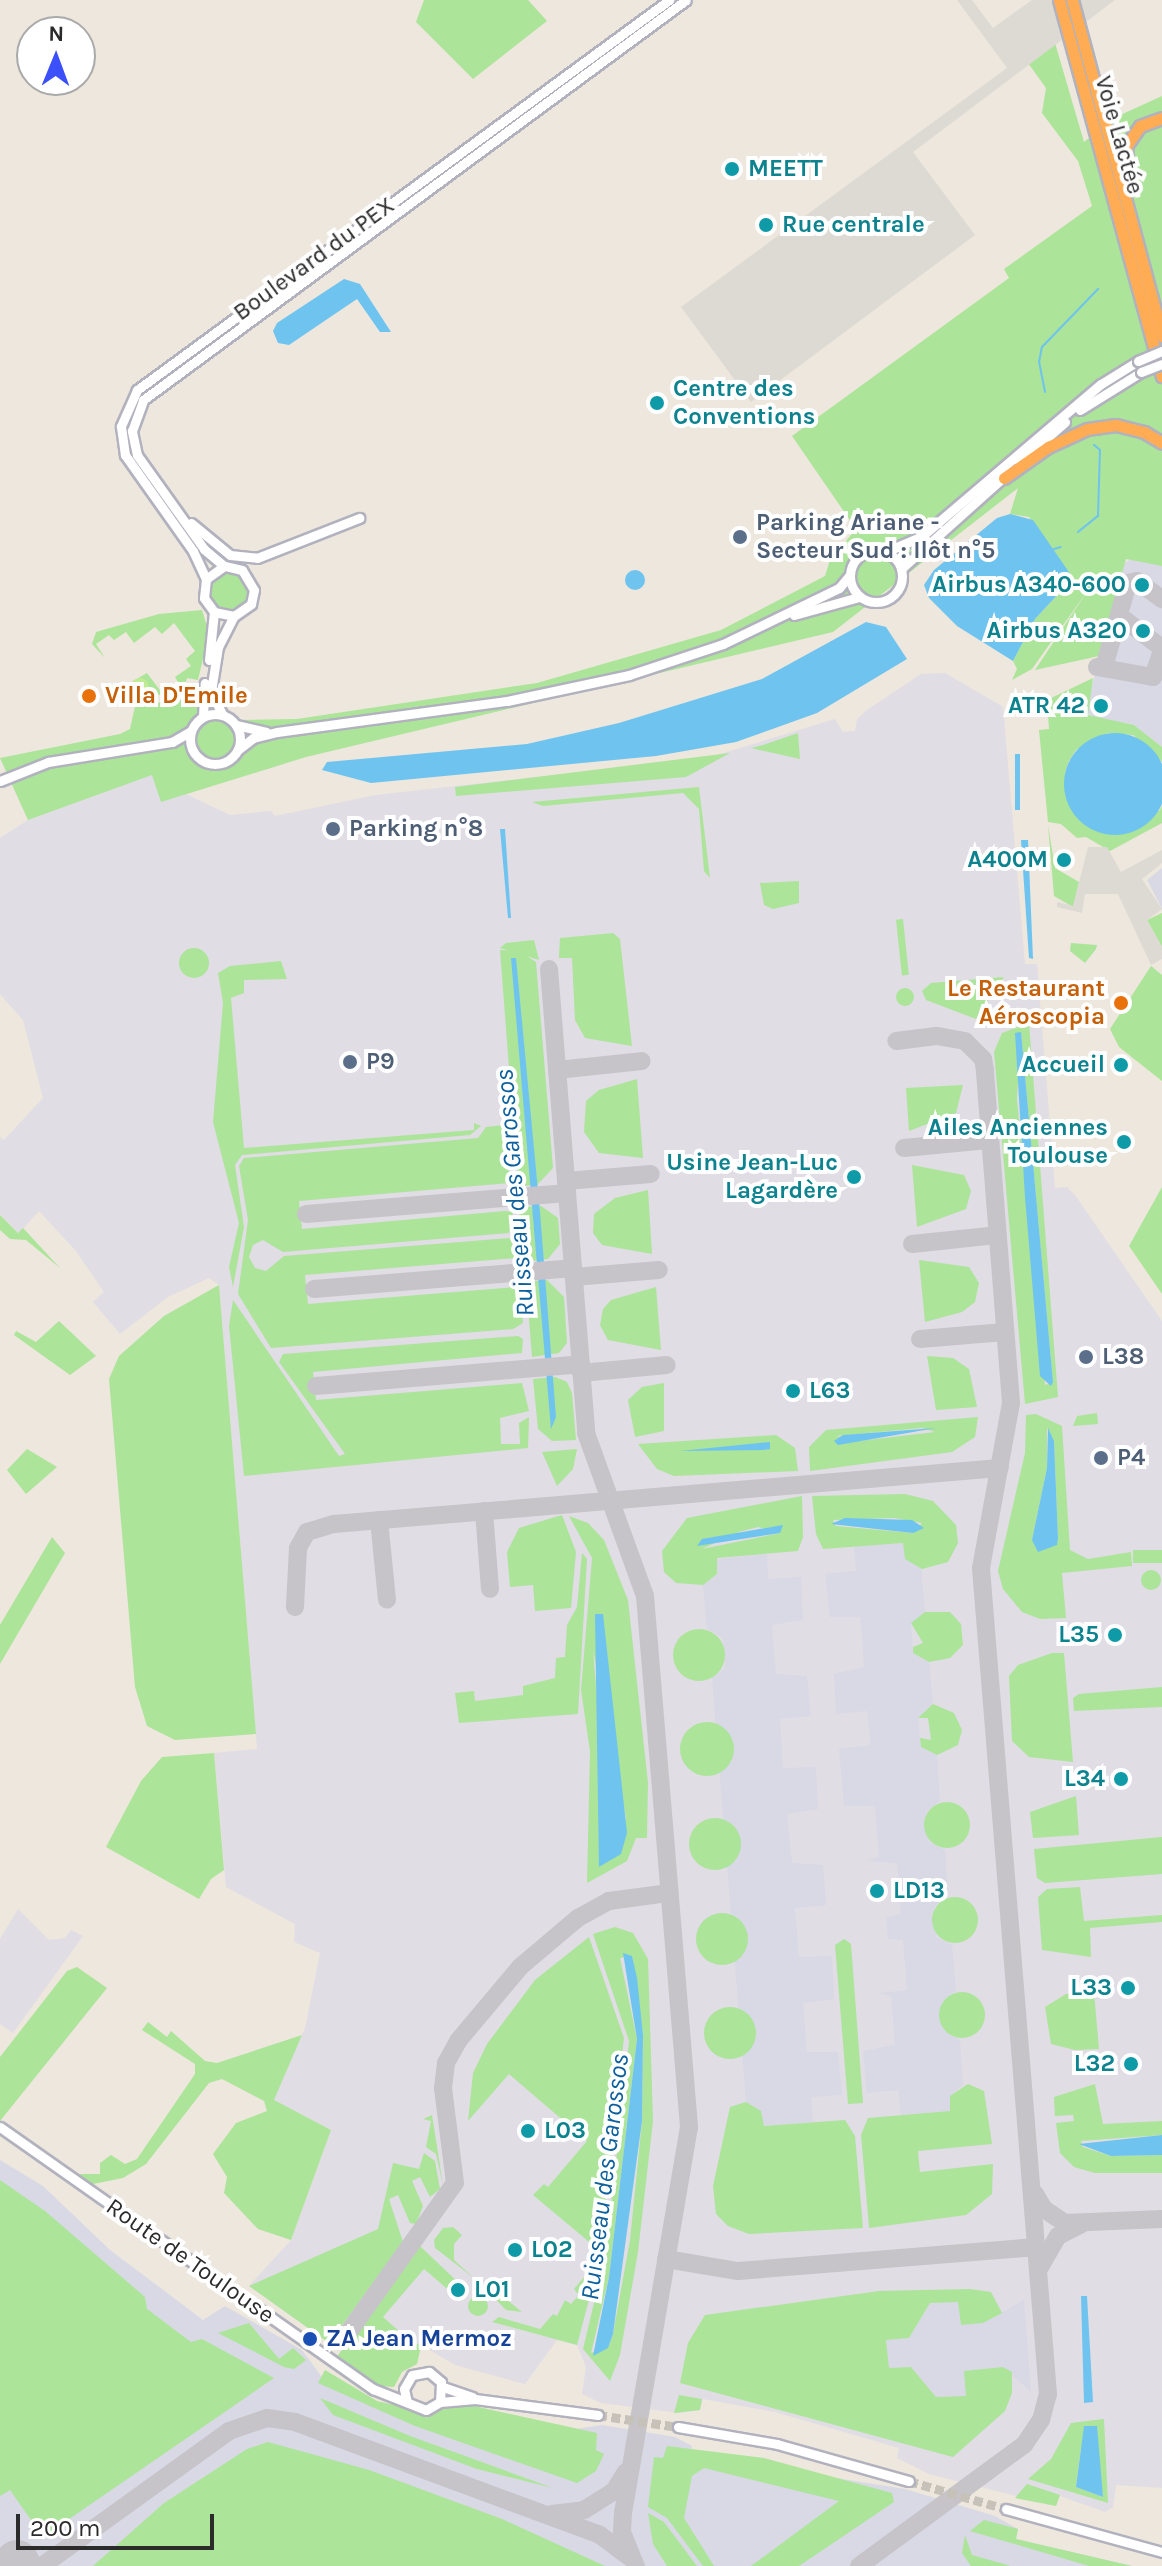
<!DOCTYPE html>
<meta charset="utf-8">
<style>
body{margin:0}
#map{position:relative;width:1162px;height:2566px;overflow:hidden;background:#ede7dd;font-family:Karla,sans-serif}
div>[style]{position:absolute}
.industrial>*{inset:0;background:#e0dde5}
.airport>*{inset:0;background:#d8d9e5}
.green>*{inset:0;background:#ace499;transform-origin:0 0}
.round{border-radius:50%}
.pitch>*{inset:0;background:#c0eb94}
.plaza>*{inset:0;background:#dddad4}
.water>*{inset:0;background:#6fc3ef;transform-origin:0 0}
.stream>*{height:2px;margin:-1px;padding:0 1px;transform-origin:1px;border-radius:1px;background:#6fc3ef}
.taxiway>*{height:18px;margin:-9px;padding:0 9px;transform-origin:9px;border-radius:9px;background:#c6c4c9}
.runway>*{height:44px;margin:-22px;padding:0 22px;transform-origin:22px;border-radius:22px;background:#c6c4c9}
.secondary-tunnel>*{height:9px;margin-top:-4.5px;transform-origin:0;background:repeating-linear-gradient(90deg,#c6c1b9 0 9px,transparent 0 13.5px)}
.roads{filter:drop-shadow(2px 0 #b1b2be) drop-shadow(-2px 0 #b1b2be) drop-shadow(0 2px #b1b2be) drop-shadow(0 -2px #b1b2be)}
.secondary>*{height:9px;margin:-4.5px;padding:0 4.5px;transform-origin:4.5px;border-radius:4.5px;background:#fff}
.secondary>.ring{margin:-4.5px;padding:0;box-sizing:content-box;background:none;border:9px solid #fff;border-radius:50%}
.highway>*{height:11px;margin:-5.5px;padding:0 5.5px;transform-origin:5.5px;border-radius:5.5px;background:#ffac55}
.bridges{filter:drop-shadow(2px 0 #b1b2be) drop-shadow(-2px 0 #b1b2be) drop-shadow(0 2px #b1b2be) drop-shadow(0 -2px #b1b2be)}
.secondary-bridge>*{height:9px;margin:-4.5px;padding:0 4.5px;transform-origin:4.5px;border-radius:4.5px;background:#fff}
.dots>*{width:22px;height:22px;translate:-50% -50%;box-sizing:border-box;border:4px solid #fff;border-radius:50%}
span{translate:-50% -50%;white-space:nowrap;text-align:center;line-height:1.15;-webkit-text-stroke:8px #fff;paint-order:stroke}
.street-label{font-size:24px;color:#2b2b2b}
.culture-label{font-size:24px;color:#0d838f;font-weight:700}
.left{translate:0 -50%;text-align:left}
.right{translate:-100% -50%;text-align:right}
.service-label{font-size:24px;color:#4e5e75;font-weight:700}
.food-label{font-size:24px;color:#c56008;font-weight:700}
.transit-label{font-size:24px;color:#164399;font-weight:700}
.water-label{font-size:26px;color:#0d609d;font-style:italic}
.north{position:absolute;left:16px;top:16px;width:80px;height:80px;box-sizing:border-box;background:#fff;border:2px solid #aaa;border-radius:50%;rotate:1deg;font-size:22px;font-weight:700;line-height:32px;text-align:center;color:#2b2b2b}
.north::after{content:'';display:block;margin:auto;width:28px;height:36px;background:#3b50fb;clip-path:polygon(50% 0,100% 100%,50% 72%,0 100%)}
.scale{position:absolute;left:16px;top:2514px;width:198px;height:36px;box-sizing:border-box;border:4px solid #2b2b2b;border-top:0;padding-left:10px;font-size:24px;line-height:28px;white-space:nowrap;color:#2b2b2b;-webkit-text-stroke:6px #fff;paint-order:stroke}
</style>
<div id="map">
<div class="industrial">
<i style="clip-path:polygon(945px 673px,1003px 707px,1025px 964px,1037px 964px,1055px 1188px,1067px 1187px,1075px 1195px,1162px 1321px,1162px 2488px,1116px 2485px,1113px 2507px,1105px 2512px,1060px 2496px,1056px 2506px,929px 2474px,897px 2458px,899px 2448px,775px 2412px,703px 2399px,700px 2410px,679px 2413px,601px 2403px,582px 2394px,586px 2367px,577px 2345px,557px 2340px,525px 2384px,455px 2365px,423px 2346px,342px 2352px,249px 2286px,291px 2240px,331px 2130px,273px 2100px,305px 2028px,320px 1953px,294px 1942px,295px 1924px,226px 1887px,214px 1753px,257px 1749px,219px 1285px,209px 1278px,168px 1297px,120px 1334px,93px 1302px,104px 1292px,76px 1251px,39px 1211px,19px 1233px,0 1215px,0 1137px,4px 1140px,43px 1098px,23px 1020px,0 994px,0 838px,28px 820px,153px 774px,161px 801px,186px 794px,230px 815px,271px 811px,275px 816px,376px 795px,707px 758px,835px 719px,843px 732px,855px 731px,857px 719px,867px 710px,921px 674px)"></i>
<i style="clip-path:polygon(18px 1909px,49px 1940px,65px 1938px,71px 1930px,83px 1936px,13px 2033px,0 2024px,0 1939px)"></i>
</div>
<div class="airport">
<i style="clip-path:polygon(1134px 557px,1162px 566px,1162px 747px,1134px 725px,1091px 717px,1086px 710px,1122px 565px)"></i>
<i style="clip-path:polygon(1162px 868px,1162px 909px,1147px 880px)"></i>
<i style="clip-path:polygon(904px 1543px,921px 1567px,925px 1612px,911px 1623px,913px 1653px,929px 1662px,933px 1704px,918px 1718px,921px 1747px,937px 1755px,940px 1801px,926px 1812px,929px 1842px,945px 1850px,948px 1895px,934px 1907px,936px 1937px,952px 1945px,956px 1990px,942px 2002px,944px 2031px,960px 2040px,963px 2085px,950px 2096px,950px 2111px,901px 2115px,898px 2090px,867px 2093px,863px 2051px,895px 2045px,891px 1996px,879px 1993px,907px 1990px,903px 1940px,888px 1939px,886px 1917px,901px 1914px,897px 1863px,867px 1861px,879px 1857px,875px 1806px,844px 1806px,839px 1749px,871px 1745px,867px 1711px,836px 1714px,834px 1674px,864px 1667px,862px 1634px,860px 1617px,830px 1617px,825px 1574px,856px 1571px,854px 1546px)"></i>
<i style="clip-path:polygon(767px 1554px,768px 1579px,801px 1577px,803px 1620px,772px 1625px,773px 1640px,776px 1674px,807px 1676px,811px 1716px,780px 1719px,783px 1768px,816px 1767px,818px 1809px,787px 1814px,792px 1863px,823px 1865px,826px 1905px,795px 1908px,799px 1957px,832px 1956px,834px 1999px,803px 2003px,807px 2052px,838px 2052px,842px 2095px,811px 2097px,813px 2122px,763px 2126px,761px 2111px,746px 2102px,712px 1678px,725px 1668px,723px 1638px,707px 1629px,703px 1585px,717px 1574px,717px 1559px)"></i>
<i style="clip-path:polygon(0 2160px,43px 2186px,110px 2250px,203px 2320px,225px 2306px,302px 2350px,327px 2384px,415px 2423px,576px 2429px,602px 2425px,675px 2437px,692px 2446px,691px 2455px,905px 2489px,995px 2516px,1018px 2529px,1016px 2539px,1132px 2566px,0 2566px)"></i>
<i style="clip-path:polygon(1024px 2300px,1031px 2392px,1003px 2367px,965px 2371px,966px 2396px,936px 2397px,911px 2367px,889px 2368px,886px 2340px,909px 2338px,930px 2303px,959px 2301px,961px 2325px,983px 2323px)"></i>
</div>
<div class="green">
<i style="clip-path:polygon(424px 0,528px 0,547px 21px,473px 79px,416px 22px)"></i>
<i style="clip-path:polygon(1055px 43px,1084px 142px,1116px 117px,1162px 96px,1162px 441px,1158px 445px,1162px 449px,1162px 566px,1126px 559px,1099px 656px,1035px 670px,1088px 590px,1032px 669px,1012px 680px,1017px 669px,1013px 661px,1035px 619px,1073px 578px,1029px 517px,1010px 514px,1018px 488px,833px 632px,306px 757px,161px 802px,152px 775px,28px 820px,0 758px,120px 734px,130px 729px,135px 706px,215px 695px,238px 720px,297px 719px,537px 683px,721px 630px,825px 576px,830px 560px,856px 529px,792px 436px,1009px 278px,1004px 269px,1092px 206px,1078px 161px,1042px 113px,1046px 88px,1028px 63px)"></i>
<i class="round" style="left:211px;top:573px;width:38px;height:38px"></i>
<i style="clip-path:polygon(202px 610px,209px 633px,198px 680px,187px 678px,185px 685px,192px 688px,129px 701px,121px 688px,147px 673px,162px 693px,178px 682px,175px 677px,191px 666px,186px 659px,195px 651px,174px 623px,162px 634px,155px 627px,134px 643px,126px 632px,114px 640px,109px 635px,96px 644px,105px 658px,92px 644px,96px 632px,159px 614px)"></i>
<i style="clip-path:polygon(1093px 678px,1088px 715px,1134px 725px,1162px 747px,1162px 762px,1133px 735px,1108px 733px,1076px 750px,1069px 761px,1065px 773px,1159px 811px,1162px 806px,1162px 823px,1110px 851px,1086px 837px,1077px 838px,1061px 824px,1048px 822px,1039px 730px,1049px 729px,1047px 700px)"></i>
<i style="clip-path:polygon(798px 733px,800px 759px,751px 748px,763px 745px)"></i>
<i style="clip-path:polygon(730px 753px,686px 777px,456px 796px,455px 787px)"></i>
<i style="clip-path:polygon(699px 787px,710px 878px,704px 871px,699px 809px,683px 793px,543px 806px,532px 802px)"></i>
<i style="clip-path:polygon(1048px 825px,1055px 868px,1079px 882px,1073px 907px,1054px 896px)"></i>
<i style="clip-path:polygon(799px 881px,799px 903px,773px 909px,764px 905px,760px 883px)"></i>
<i style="clip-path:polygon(1162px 913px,1162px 947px,1147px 920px)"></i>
<i style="left:903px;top:919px;width:56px;height:7px;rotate:84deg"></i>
<i style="clip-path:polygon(613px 933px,620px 939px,632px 1046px,585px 1038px,575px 1020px,572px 958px,559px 958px,560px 938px)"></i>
<i style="clip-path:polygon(534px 940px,539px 960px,500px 948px,506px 943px)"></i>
<i style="clip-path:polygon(1071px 943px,1097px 945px,1096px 949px,1085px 963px,1070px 951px)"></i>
<i class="round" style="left:179px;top:948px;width:30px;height:30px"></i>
<i style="clip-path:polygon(500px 950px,519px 951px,536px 962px,553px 1168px,537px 1185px,518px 1186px)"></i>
<i style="clip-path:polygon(281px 961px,287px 979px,244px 980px,244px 993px,231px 998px,244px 1148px,474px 1130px,474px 1123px,481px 1126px,470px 1135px,242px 1155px,235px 1165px,244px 1227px,233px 1287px,229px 1267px,239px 1223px,213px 1122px,223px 1003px,218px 973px,230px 966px)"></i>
<i style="clip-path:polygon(1151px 966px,1162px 975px,1162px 1081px,1119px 1047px,1110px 1029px)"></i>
<i style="clip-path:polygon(1004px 977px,976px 1019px,926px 1000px,922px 991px,931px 983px)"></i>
<i class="round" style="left:896px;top:988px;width:18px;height:18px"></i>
<i style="clip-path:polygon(evenodd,1029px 1023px,1058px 1397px,1025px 1404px,994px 1052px,1002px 1033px,1029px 1023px,1021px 1033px,1053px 1382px,1045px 1385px,1017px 1099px,1021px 1033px)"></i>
<i style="clip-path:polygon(637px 1079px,643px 1158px,599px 1153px,584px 1132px,586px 1101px,599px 1090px)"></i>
<i style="clip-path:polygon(963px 1085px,956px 1113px,909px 1131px,906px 1088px)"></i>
<i style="clip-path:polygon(505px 1125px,510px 1183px,299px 1201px,302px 1229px,505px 1211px,513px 1212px,509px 1233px,283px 1252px,263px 1240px,253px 1245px,249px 1257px,255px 1268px,266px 1271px,284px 1256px,511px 1238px,516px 1258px,305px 1275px,308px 1304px,515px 1287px,520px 1288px,523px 1323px,513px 1329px,271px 1348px,238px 1294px,248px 1220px,239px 1166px,244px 1158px,478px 1138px,486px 1127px)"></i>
<i style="clip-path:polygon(912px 1165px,964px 1175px,971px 1191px,966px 1209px,917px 1227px)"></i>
<i style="clip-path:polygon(1162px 1187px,1162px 1294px,1129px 1246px)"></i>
<i style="clip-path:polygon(648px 1190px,652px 1254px,602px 1245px,593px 1233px,594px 1214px,615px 1198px)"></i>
<i style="clip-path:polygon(541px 1206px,558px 1218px,560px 1244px,548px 1259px,524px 1262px,519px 1207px)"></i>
<i style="clip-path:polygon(0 1215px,18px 1233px,23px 1228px,60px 1268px,26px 1240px,10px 1239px,0 1230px)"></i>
<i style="clip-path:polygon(919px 1260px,969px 1267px,979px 1283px,975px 1302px,962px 1312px,925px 1322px)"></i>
<i style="clip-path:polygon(547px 1280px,564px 1297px,567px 1343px,559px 1353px,532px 1357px,526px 1282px)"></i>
<i style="clip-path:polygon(219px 1285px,256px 1734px,175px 1740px,147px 1726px,135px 1687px,109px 1379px,119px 1356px,164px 1316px)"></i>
<i style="clip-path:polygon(656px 1287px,661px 1350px,608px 1340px,600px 1325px,603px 1309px,611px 1300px)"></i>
<i style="clip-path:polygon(233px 1300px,339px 1456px,345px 1454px,279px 1362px,283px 1354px,518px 1336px,523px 1339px,522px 1353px,313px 1372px,316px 1400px,522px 1383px,529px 1411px,500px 1418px,501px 1444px,520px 1444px,519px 1423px,529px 1417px,528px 1448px,244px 1476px,229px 1326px)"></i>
<i style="clip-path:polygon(59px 1321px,96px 1356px,70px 1375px,14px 1335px,16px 1331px,36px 1342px)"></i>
<i style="clip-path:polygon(927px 1356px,953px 1358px,969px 1369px,977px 1407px,936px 1410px)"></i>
<i style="clip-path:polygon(555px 1377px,567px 1382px,572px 1393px,576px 1440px,552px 1441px,538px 1429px,533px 1379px)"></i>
<i style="clip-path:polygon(664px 1383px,664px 1431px,635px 1437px,628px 1400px,642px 1387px)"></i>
<i style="clip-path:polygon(1097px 1413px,1098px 1424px,1073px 1426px,1077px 1416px)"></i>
<i style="clip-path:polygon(evenodd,1036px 1414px,1062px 1426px,1070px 1550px,1088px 1559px,1131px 1552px,1132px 1566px,1062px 1573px,1066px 1618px,1040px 1619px,1022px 1612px,1003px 1589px,998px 1571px,1025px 1453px,1026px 1415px,1036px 1414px,1047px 1428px,1054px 1441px,1058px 1538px,1032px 1540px,1047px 1468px,1047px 1428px)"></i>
<i style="clip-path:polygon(evenodd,978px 1417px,975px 1437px,952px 1452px,810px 1471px,809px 1447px,826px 1430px,978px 1417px,922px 1428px,935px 1432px,859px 1441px,836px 1436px,922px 1428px)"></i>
<i style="clip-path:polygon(776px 1435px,795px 1448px,798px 1471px,674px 1476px,657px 1469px,638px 1444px)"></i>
<i style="clip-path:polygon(27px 1449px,57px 1467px,26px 1494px,7px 1470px)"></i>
<i style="clip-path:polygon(577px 1449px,573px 1469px,557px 1486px,542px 1452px)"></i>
<i style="clip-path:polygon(evenodd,905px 1494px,933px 1501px,956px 1525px,958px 1543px,948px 1562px,922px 1569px,905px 1559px,903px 1543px,823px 1549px,816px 1534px,812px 1496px,905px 1494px,894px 1518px,922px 1523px,913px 1533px,836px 1526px,833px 1520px,894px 1518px)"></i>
<i style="clip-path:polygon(evenodd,802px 1496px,803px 1537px,798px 1551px,717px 1558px,717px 1574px,703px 1585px,676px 1583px,664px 1572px,662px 1551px,687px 1518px,802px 1496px,758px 1527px,780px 1533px,702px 1549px,739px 1532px,758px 1527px)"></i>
<i style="clip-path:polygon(562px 1515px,576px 1552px,571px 1608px,535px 1611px,533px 1585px,510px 1587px,507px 1552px,519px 1528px)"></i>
<i style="clip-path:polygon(evenodd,569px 1516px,588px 1523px,604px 1540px,628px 1600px,648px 1783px,647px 1838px,636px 1838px,627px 1861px,587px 1883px,590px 1751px,581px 1690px,592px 1558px,569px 1516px,593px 1650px,626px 1818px,600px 1867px,598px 1709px,593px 1650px)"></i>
<i style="clip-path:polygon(52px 1537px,65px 1553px,0 1664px,0 1625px)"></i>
<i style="left:1162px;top:1550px;width:13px;height:29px;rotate:90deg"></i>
<i style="clip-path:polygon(582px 1553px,587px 1559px,578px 1714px,459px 1723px,455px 1693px,474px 1691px,475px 1701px,523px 1695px,523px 1686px,555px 1678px,556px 1658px,565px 1657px,567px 1625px,577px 1607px)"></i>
<i class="round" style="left:1141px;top:1570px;width:20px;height:20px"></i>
<i style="clip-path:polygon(925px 1612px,950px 1612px,961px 1624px,963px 1645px,950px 1658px,929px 1662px,913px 1653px,913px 1647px,923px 1643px,911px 1623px)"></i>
<i class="round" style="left:673px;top:1629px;width:52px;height:52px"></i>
<i style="clip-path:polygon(1052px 1653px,1064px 1653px,1073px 1762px,1029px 1757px,1012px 1741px,1009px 1676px,1018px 1665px)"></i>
<i style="clip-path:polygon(1162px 1687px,1162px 1707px,1074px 1711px,1073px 1698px,1079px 1694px)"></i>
<i style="clip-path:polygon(933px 1704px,954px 1713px,962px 1730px,958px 1745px,937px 1755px,921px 1747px,920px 1738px,931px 1740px,928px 1718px,918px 1718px)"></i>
<i class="round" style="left:680px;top:1722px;width:54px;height:54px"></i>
<i style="clip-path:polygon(214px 1753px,224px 1870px,211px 1879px,199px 1899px,106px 1847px,141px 1781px,162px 1757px)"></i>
<i style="clip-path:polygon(1076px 1796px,1079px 1835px,1033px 1838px,1030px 1812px)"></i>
<i class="round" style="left:924px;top:1802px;width:46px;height:46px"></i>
<i class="round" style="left:689px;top:1818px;width:52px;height:52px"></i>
<i style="clip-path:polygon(1162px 1837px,1162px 1874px,1045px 1883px,1037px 1878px,1034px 1849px)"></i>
<i style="clip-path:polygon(1080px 1887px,1084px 1921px,1162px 1915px,1162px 1922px,1090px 1928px,1091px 1957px,1042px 1950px,1038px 1897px,1047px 1889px)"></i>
<i class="round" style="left:932px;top:1897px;width:46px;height:46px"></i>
<i class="round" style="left:696px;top:1913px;width:52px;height:52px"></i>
<i style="clip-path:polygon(evenodd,615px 1927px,633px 1933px,648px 1959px,653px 2121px,638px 2252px,620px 2355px,610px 2381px,583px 2349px,606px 2253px,629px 2041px,593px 1934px,615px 1927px,632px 1956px,643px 2035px,642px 2121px,630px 2240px,613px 2334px,608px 2348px,591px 2353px,609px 2277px,637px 2039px,620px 1958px,632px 1956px)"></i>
<i style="clip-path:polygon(589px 1937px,624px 2038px,599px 2262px,577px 2345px,492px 2322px,499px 2317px,540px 2329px,553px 2314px,557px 2316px,565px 2300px,571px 2304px,579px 2295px,574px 2289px,590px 2270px,594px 2246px,533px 2195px,544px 2184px,548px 2187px,587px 2141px,509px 2074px,468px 2121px,473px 2073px,487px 2044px,535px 1980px)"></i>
<i style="clip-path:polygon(844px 1939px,851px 1944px,863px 2103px,848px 2104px,835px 1945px)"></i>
<i style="clip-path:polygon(77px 1967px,107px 1988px,0 2121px,0 2057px,67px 1971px)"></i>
<i style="clip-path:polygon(1094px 1992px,1099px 2049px,1075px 2050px,1051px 2044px,1045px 2007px,1066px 1994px)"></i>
<i class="round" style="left:939px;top:1992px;width:46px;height:46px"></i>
<i class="round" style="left:704px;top:2007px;width:52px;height:52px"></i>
<i style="clip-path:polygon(148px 2022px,167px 2037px,171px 2031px,205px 2061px,217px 2063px,302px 2035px,274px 2100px,331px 2130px,291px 2240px,258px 2229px,224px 2193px,227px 2177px,213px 2154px,236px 2123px,267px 2111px,264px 2101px,222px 2079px,209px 2083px,146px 2164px,123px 2178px,93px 2184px,79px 2174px,100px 2174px,100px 2163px,111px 2155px,125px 2164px,137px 2159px,195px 2074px,195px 2064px,142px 2030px)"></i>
<i style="clip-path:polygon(968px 2084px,984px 2091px,992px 2144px,918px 2151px,920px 2172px,993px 2164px,992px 2194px,966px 2215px,869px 2228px,861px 2135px,868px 2118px,950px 2111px,950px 2096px)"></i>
<i style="clip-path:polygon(1095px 2084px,1103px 2124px,1162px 2121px,1162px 2135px,1081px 2141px,1083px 2147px,1111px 2156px,1162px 2155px,1162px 2173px,1095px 2173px,1074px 2167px,1060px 2153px,1056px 2123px,1074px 2121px,1073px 2115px,1055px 2116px,1054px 2097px)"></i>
<i style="clip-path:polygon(746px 2102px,761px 2111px,764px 2126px,845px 2120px,855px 2136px,863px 2228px,749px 2234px,728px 2226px,716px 2214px,713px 2186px,730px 2107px)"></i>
<i style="clip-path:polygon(432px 2115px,443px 2185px,436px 2154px,426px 2147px,431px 2121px,423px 2119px)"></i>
<i style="clip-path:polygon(424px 2153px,435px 2161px,440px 2189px,430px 2197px,420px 2177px,412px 2181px,423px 2206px,416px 2224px,410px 2223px,398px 2195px,389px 2199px,403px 2242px,329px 2343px,249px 2286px,378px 2229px,393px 2163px,419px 2169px)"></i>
<i style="clip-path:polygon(0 2180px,45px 2211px,145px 2297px,147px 2309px,191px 2342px,202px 2339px,274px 2378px,43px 2537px,10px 2490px,0 2496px)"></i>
<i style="clip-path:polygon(453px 2227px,462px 2235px,454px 2244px,454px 2260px,474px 2278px,435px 2248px,434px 2240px,443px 2228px)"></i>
<i style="clip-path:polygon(419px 2245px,463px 2287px,457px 2285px,451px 2292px,424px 2269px,383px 2317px,415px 2345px,422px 2342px,417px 2364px,402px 2372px,394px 2387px,380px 2386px,336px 2358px)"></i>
<i style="clip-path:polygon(480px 2283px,502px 2296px,522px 2312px,506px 2310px)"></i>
<i style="clip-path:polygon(970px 2289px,991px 2292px,1002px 2313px,983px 2323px,961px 2325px,958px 2302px,930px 2303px,909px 2338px,886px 2340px,889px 2368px,911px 2367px,936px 2397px,966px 2396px,964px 2371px,1003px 2367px,1012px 2372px,1012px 2393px,1005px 2411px,953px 2457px,680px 2383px,688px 2343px,705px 2315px,879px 2291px)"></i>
<i class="round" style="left:468px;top:2296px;width:20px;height:20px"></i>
<i style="clip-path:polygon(249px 2323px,279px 2359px,293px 2348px,306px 2360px,294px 2369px,284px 2367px,218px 2333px)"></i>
<i style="clip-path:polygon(325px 2370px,377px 2401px,394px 2405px,398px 2401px,419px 2415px,465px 2404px,597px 2433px,596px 2450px,604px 2454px,596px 2471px,577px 2483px,415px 2426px,318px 2383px)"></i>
<i style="clip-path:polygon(679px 2395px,702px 2399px,700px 2410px,674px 2413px)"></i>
<i style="clip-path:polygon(320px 2398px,410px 2436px,553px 2488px,477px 2469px,333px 2415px)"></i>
<i style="clip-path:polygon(evenodd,1104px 2419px,1108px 2503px,1028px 2479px,1051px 2459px,1071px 2423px,1104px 2419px,1081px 2448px,1101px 2486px,1103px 2497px,1076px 2487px,1081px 2448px)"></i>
<i style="clip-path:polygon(268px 2442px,369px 2470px,502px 2519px,605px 2566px,93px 2566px,164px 2503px,247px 2449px)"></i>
<i style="clip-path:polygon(667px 2446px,764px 2458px,892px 2493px,894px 2502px,799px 2566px,751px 2566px,839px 2501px,704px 2468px,692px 2476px,684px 2518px,714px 2566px,703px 2566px,667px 2518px,648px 2507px,654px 2457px,663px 2458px)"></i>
<i style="clip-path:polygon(1027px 2484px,1060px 2495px,1056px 2506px,1015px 2498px)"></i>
<i style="clip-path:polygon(648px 2513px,664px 2522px,697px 2566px,667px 2566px,653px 2544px)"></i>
<i style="clip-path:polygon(984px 2520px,1018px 2529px,1016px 2539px,1132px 2566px,1089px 2566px,970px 2531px)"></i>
<i style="clip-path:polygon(965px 2535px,972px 2555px,1011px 2566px,971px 2566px,962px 2553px)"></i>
</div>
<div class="pitch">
<i class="round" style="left:131px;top:678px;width:18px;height:18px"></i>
</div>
<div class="plaza">
<i style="clip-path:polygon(957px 0,972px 0,993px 28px,1032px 0,1115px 0,913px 152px,975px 235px,751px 402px,681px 307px,1007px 68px)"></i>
<i style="clip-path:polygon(1088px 847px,1107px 847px,1121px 872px,1162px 850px,1162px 863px,1142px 879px,1162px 909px,1147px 920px,1162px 947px,1162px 959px,1151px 965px,1118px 894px,1085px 894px,1082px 913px,1057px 907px,1057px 902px,1073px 906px)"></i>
</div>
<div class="water">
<i style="clip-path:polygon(344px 279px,360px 284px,391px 332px,380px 332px,357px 299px,289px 345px,278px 343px,273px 331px,277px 323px)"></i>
<i style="clip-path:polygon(1010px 514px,1033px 520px,1073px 578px,1035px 619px,1013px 661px,957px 626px,929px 598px,924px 585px,934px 570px,997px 518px)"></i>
<i class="round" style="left:625px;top:570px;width:20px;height:20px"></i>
<i style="clip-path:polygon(866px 622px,886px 627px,907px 659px,817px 713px,736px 742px,656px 756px,371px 783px,322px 770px,327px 762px,527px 744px,619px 723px,762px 679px)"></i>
<i class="round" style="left:1064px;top:733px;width:102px;height:102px"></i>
<i style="left:1015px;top:754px;width:5px;height:56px"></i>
<i style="clip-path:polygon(500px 829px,505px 829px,511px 918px,508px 918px)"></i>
<i style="clip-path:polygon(1021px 840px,1028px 840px,1033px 959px,1029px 958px)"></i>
<i style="clip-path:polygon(511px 958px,516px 958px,540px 1212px,556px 1417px,551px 1429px)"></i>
<i style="clip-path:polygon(1021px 1032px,1053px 1382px,1051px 1386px,1040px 1376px,1025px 1197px,1015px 1033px)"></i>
<i style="clip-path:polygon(936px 1428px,838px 1445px,834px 1441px,843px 1435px)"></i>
<i style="clip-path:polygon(1048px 1428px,1054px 1441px,1058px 1538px,1057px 1545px,1038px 1552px,1032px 1540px,1047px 1468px)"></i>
<i style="clip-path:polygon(770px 1442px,770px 1449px,763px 1450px,680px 1451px)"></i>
<i style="clip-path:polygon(845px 1518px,912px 1520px,924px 1528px,913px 1533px,831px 1524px)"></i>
<i style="clip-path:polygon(783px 1525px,780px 1533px,697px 1546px,702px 1539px)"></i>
<i style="clip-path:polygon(595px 1614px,603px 1614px,627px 1833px,621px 1854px,599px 1867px)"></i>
<i style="clip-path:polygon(623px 1953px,632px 1956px,637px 1978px,643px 2035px,642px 2121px,613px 2334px,608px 2348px,593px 2356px,609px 2277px,637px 2039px)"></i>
<i style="clip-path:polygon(1162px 2135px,1162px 2155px,1111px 2156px,1079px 2144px)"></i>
<i style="clip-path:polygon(1081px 2296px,1087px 2296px,1093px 2402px,1084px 2403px)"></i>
<i style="clip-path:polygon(1084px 2426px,1097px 2426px,1103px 2497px,1076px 2487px)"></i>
</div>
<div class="stream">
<i style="left:1045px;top:392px;width:31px;rotate:-101deg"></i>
<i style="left:1039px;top:362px;width:15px;rotate:-79deg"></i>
<i style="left:1042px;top:347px;width:81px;rotate:-46deg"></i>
<i style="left:1078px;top:532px;width:26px;rotate:-39deg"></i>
<i style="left:1098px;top:516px;width:66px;rotate:-88.3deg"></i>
<i style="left:1100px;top:450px;width:8px;rotate:-140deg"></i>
<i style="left:1054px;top:549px;width:7px;rotate:-16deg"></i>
</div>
<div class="taxiway">
<i style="left:1118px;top:622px;width:7px;rotate:-16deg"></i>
<i style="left:1125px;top:620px;width:46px;rotate:37.1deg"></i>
<i style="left:1097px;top:667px;width:57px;rotate:10.1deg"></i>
<i style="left:1153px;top:677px;width:28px;rotate:-71deg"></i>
<i style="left:1104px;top:667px;width:87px;rotate:-74.1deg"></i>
<i style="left:1128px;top:583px;width:9px;rotate:-13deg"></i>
<i style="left:1137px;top:581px;width:31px;rotate:36deg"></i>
<i style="left:549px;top:969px;width:465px;rotate:85.4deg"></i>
<i style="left:586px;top:1433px;width:173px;rotate:70.1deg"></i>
<i style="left:645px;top:1596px;width:533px;rotate:85.26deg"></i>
<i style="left:689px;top:2127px;width:391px;rotate:99.7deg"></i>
<i style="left:623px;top:2512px;width:20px;rotate:93deg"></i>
<i style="left:622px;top:2532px;width:37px;rotate:68deg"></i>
<i style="left:557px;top:1070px;width:85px;rotate:-6deg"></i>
<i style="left:904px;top:1148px;width:85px;rotate:-5.4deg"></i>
<i style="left:566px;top:1181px;width:85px;rotate:-4.7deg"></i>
<i style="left:306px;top:1214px;width:262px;rotate:-4.6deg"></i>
<i style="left:912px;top:1244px;width:85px;rotate:-6deg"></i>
<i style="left:574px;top:1277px;width:85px;rotate:-4.7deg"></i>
<i style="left:314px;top:1289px;width:260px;rotate:-4.6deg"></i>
<i style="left:920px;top:1339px;width:85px;rotate:-4.7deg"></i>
<i style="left:581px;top:1373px;width:86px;rotate:-5.3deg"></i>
<i style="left:316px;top:1386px;width:266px;rotate:-4.7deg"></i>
<i style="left:484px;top:1511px;width:78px;rotate:85.6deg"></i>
<i style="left:379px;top:1520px;width:80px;rotate:84.3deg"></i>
<i style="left:295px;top:1607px;width:59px;rotate:-87.1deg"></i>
<i style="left:298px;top:1548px;width:18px;rotate:-61deg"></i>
<i style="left:307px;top:1532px;width:28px;rotate:-17deg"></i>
<i style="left:334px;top:1524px;width:668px;rotate:-4.81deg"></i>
<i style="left:1035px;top:2194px;width:17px;rotate:59deg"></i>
<i style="left:1044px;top:2209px;width:25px;rotate:34deg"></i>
<i style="left:1065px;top:2223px;width:97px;rotate:-2.4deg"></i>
<i style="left:666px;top:2259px;width:73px;rotate:9.5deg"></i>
<i style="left:738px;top:2271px;width:300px;rotate:-4.6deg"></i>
<i style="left:1040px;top:2267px;width:36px;rotate:-60deg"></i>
<i style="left:1058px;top:2236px;width:25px;rotate:-27deg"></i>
<i style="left:345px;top:2337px;width:189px;rotate:-54.5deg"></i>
<i style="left:455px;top:2183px;width:96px;rotate:-97.2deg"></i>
<i style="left:443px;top:2088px;width:25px;rotate:-83deg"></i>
<i style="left:446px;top:2063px;width:25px;rotate:-61deg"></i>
<i style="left:458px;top:2041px;width:97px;rotate:-50deg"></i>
<i style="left:520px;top:1967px;width:76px;rotate:-40.2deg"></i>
<i style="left:578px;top:1918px;width:35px;rotate:-29deg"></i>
<i style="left:609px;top:1901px;width:61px;rotate:-7.6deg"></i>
<i style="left:552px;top:2514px;width:32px;rotate:-7deg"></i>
<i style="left:584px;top:2510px;width:36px;rotate:-32deg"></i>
<i style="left:614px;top:2491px;width:22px;rotate:-58deg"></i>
<i style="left:42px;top:2566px;width:231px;rotate:-35.8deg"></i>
<i style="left:229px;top:2431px;width:40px;rotate:-18.9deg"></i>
<i style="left:267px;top:2418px;width:28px;rotate:8deg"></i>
<i style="left:295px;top:2422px;width:325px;rotate:20.3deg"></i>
<i style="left:600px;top:2535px;width:36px;rotate:37deg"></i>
<i style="left:859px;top:2566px;width:205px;rotate:-36.3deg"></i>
<i style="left:1024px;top:2445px;width:30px;rotate:-56deg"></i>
<i style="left:1041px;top:2420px;width:27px;rotate:-75deg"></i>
<i style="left:1048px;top:2394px;width:829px;rotate:-94.64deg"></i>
<i style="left:981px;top:1568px;width:168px;rotate:-79.7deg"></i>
<i style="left:1011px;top:1403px;width:334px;rotate:-94.5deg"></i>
<i style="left:985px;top:1070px;width:11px;rotate:-100deg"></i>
<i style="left:983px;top:1059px;width:25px;rotate:-135deg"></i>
<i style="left:965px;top:1041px;width:29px;rotate:-170deg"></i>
<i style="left:936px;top:1036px;width:40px;rotate:172.9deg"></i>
</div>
<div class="runway">
<i style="left:17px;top:2562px;width:4px;rotate:63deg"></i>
</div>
<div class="secondary-tunnel">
<i style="left:598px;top:2415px;width:81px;rotate:8.5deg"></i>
<i style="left:909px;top:2481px;width:101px;rotate:16.1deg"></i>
</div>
<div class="roads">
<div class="secondary">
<i style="left:1080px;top:410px;width:72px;rotate:-31.9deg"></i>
<i style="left:1019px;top:462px;width:61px;rotate:-41deg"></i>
<i style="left:191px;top:523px;width:50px;rotate:39.4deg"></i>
<i style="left:230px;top:555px;width:27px;rotate:6deg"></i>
<i style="left:257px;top:558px;width:110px;rotate:-21.4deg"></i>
<i class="ring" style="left:850px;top:550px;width:43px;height:43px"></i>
<i style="left:885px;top:552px;width:39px;rotate:-23deg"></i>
<i style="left:921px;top:537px;width:236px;rotate:-40.4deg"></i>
<i style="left:1101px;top:384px;width:44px;rotate:-31.9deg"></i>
<i style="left:224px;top:566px;width:26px;rotate:-140deg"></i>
<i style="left:204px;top:549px;width:115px;rotate:-125.5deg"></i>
<i style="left:137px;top:455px;width:25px;rotate:-102deg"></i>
<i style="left:132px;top:431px;width:33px;rotate:-70deg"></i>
<i style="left:143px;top:400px;width:674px;rotate:-36.38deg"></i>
<i style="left:901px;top:569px;width:144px;rotate:-41.9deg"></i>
<i style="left:206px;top:579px;width:31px;rotate:-115deg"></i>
<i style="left:193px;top:551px;width:118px;rotate:-125.3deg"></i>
<i style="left:125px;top:455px;width:29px;rotate:-98deg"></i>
<i style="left:121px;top:426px;width:39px;rotate:-66deg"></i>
<i style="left:137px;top:390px;width:660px;rotate:-36.24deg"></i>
<i style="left:794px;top:615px;width:67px;rotate:-15.5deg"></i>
<i style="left:209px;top:660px;width:48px;rotate:-84.1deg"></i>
<i class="ring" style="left:190px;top:714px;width:41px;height:41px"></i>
<i style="left:222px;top:714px;width:25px;rotate:-116deg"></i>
<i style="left:211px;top:691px;width:45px;rotate:-81deg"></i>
<i style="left:218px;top:647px;width:35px;rotate:-63deg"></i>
<i style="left:234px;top:616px;width:21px;rotate:-35deg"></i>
<i style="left:251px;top:604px;width:14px;rotate:-78deg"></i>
<i style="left:254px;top:590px;width:23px;rotate:-121deg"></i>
<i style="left:242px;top:570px;width:18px;rotate:-167deg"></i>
<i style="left:224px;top:566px;width:22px;rotate:144deg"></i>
<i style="left:206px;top:579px;width:19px;rotate:96deg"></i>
<i style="left:204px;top:598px;width:17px;rotate:54deg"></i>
<i style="left:214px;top:612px;width:20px;rotate:11deg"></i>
<i style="left:203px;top:716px;width:33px;rotate:-87deg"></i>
<i style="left:236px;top:725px;width:31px;rotate:13deg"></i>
<i style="left:239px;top:749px;width:18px;rotate:-38deg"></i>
<i style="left:253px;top:738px;width:25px;rotate:-14deg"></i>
<i style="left:277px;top:732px;width:232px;rotate:-7.7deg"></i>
<i style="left:507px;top:701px;width:125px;rotate:-12deg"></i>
<i style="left:629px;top:675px;width:99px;rotate:-18.3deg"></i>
<i style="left:723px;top:644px;width:129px;rotate:-25.8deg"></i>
<i style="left:839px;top:588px;width:16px;rotate:-50deg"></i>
<i style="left:0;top:781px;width:52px;rotate:-21.6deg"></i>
<i style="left:48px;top:762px;width:126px;rotate:-9.2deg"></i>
<i style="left:172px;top:742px;width:22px;rotate:-30deg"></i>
<i style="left:0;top:2127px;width:456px;rotate:35.1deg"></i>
<i style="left:373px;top:2389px;width:57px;rotate:21.6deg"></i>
<i style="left:426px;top:2410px;width:16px;rotate:-30deg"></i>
<i style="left:440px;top:2402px;width:20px;rotate:-87deg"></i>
<i style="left:441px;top:2382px;width:16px;rotate:-140deg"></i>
<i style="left:429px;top:2372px;width:17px;rotate:170deg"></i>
<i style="left:412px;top:2375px;width:16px;rotate:120deg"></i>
<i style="left:404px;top:2389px;width:13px;rotate:77deg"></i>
<i style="left:443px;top:2387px;width:31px;rotate:19deg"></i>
<i style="left:440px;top:2402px;width:35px;rotate:-5deg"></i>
<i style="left:475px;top:2399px;width:124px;rotate:7.4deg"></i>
<i style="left:678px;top:2427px;width:100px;rotate:9.7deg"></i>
<i style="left:777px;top:2444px;width:137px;rotate:15.7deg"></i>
<i style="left:1006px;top:2509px;width:162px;rotate:15.4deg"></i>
</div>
<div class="highway">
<i style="left:1059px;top:0;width:390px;rotate:74.7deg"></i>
<i style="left:1072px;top:0;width:348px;rotate:75deg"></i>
<i style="left:1129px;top:190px;width:44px;rotate:-93.9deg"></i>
<i style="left:1126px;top:146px;width:24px;rotate:-55deg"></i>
<i style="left:1140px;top:126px;width:23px;rotate:-20deg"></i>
<i style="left:1004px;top:478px;width:54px;rotate:-35.2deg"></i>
<i style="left:1048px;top:447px;width:43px;rotate:-24.8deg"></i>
<i style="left:1087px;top:429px;width:29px;rotate:-8deg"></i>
<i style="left:1116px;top:425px;width:29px;rotate:14deg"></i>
<i style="left:1144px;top:432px;width:21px;rotate:31deg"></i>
</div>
</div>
<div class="bridges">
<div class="secondary-bridge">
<i style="left:1138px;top:361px;width:26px;rotate:-23deg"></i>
<i style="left:1141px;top:372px;width:22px;rotate:-21deg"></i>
</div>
</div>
<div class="dots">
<i style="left:732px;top:169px;background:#0f9aa8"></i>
<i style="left:766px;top:225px;background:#0f9aa8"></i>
<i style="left:657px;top:403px;background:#0f9aa8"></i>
<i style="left:740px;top:537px;background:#5c6f8a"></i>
<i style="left:1142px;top:585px;background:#0f9aa8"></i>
<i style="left:1143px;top:631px;background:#0f9aa8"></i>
<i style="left:89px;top:696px;background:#e8710a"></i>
<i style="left:1101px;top:706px;background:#0f9aa8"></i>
<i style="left:333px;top:829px;background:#5c6f8a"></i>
<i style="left:1064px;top:860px;background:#0f9aa8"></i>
<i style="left:1121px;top:1003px;background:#e8710a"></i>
<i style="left:350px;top:1062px;background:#5c6f8a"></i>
<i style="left:1121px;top:1065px;background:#0f9aa8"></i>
<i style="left:1124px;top:1142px;background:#0f9aa8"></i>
<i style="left:854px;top:1177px;background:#0f9aa8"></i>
<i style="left:1086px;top:1357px;background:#5c6f8a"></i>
<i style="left:793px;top:1391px;background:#0f9aa8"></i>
<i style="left:1101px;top:1458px;background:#5c6f8a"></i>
<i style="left:1115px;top:1635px;background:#0f9aa8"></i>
<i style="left:1121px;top:1779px;background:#0f9aa8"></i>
<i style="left:877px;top:1891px;background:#0f9aa8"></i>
<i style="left:1128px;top:1988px;background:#0f9aa8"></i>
<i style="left:1131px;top:2064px;background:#0f9aa8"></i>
<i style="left:528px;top:2131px;background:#0f9aa8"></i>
<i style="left:515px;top:2250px;background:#0f9aa8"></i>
<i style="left:458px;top:2290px;background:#0f9aa8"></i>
<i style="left:310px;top:2339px;background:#1a4fb4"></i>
</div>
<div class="street-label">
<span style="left:1119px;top:135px;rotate:74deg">Voie Lactée</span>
<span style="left:314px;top:259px;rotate:-36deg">Boulevard du PEX</span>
<span style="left:190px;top:2261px;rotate:35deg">Route de Toulouse</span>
</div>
<div class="culture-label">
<span class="left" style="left:748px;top:169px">MEETT</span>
<span class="left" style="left:782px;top:225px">Rue centrale</span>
<span class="left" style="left:673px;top:403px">Centre des<br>Conventions</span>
<span class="right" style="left:1126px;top:585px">Airbus A340-600</span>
<span class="right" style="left:1127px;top:631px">Airbus A320</span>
<span class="right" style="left:1085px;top:706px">ATR 42</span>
<span class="right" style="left:1048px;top:860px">A400M</span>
<span class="right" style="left:1105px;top:1065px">Accueil</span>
<span class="right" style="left:1108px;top:1142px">Ailes Anciennes<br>Toulouse</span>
<span class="right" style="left:838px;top:1177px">Usine Jean-Luc<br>Lagardère</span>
<span class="left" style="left:809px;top:1391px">L63</span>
<span class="right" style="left:1099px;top:1635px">L35</span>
<span class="right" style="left:1105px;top:1779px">L34</span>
<span class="left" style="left:893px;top:1891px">LD13</span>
<span class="right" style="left:1112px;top:1988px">L33</span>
<span class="right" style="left:1115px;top:2064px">L32</span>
<span class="left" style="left:544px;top:2131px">L03</span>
<span class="left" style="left:531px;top:2250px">L02</span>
<span class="left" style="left:474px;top:2290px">L01</span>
</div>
<div class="service-label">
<span class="left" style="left:756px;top:537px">Parking Ariane -<br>Secteur Sud : Ilôt n°5</span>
<span class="left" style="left:349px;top:829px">Parking n°8</span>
<span class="left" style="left:366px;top:1062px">P9</span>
<span class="left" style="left:1102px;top:1357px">L38</span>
<span class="left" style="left:1117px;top:1458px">P4</span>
</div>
<div class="food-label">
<span class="left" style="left:105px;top:696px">Villa D'Emile</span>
<span class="right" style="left:1105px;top:1003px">Le Restaurant<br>Aéroscopia</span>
</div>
<div class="transit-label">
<span class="left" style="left:326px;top:2339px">ZA Jean Mermoz</span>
</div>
<div class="water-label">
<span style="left:515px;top:1193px;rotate:-95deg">Ruisseau des Garossos</span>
<span style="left:605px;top:2177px;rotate:-83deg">Ruisseau des Garossos</span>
</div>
<div class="north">N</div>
<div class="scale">200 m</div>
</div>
